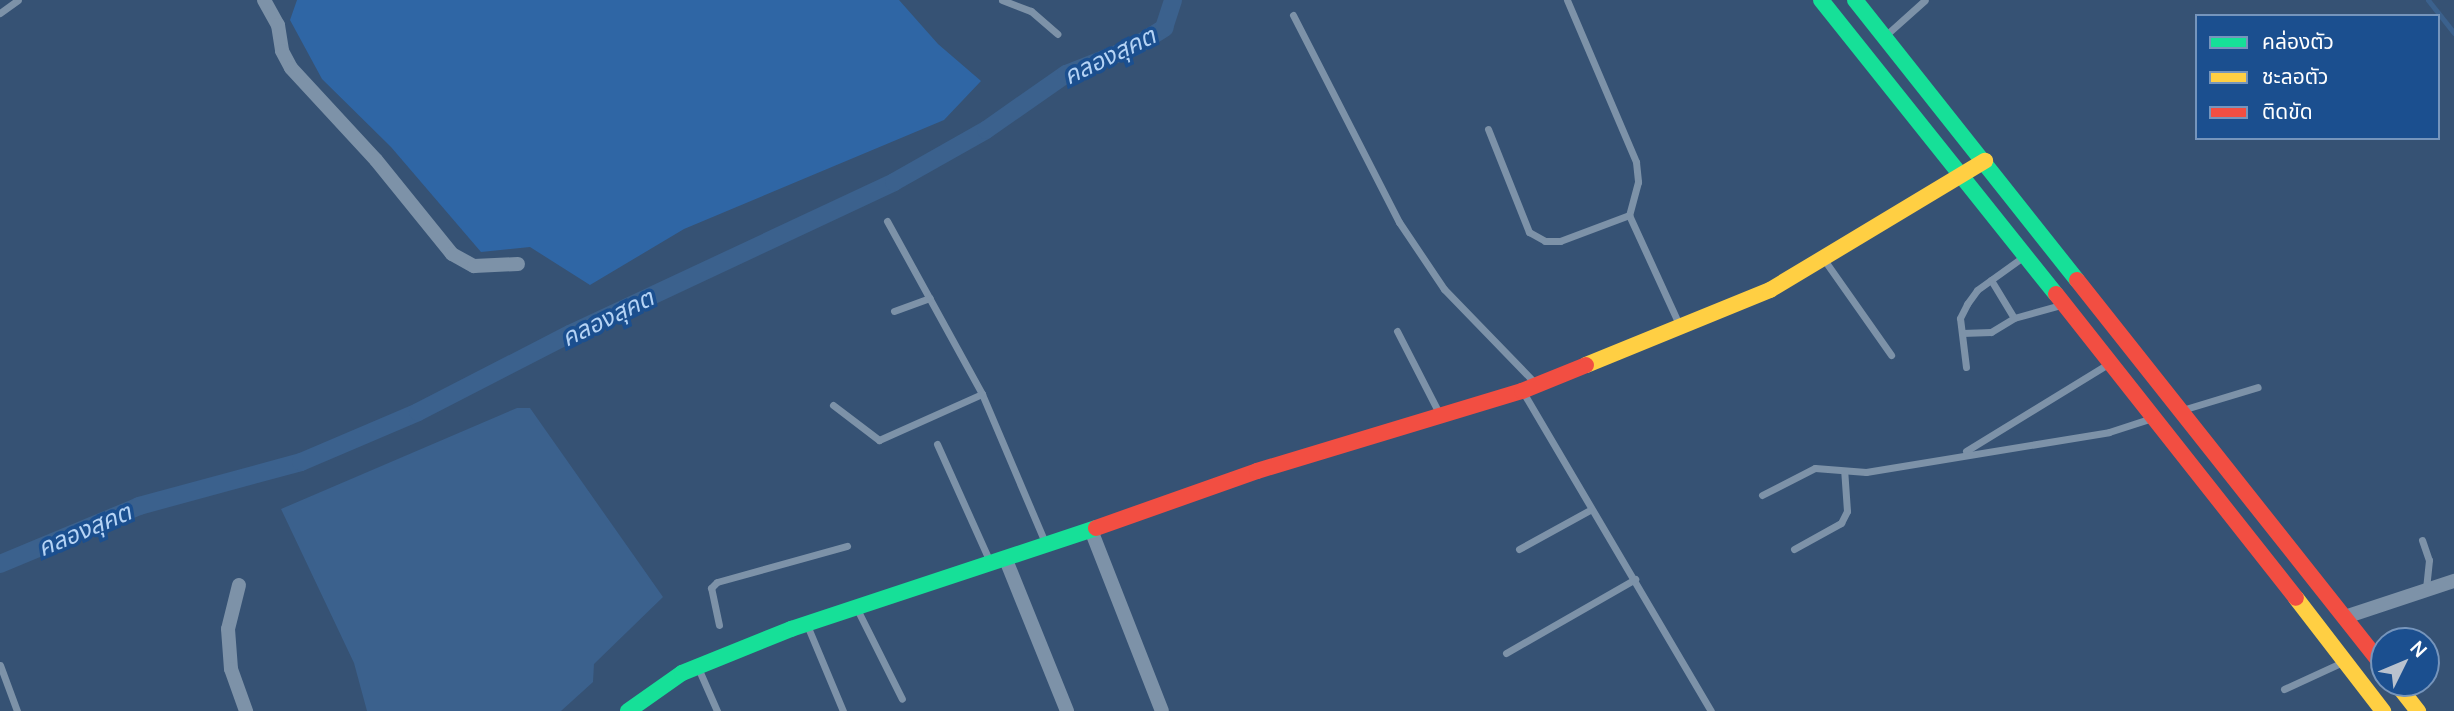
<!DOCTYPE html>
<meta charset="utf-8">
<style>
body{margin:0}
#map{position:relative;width:2454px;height:711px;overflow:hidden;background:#365274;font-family:Manrope,"Noto Sans Thai",sans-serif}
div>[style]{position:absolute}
.green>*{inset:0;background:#2f66a5}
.water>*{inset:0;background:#3b618d}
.stream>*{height:5px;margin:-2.5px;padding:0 2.5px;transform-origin:2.5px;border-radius:2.5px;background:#3b618d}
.canal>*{height:18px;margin:-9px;padding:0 9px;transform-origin:9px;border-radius:9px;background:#3b618d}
.lane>*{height:7px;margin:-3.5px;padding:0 3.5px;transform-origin:3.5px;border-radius:3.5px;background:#7d92a8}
.street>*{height:14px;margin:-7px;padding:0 7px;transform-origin:7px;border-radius:7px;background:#7d92a8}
.fast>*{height:16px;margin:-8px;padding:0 8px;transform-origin:8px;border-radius:8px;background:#16e098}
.slow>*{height:16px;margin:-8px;padding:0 8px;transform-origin:8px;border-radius:8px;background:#ffcf43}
.jam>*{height:16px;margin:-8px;padding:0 8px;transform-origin:8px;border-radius:8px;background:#f24e42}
span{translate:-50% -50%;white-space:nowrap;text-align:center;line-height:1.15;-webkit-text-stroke:7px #1b4f8f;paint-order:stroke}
.water-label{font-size:24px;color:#b5d3f5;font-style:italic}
.legend{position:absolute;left:2195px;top:14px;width:245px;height:126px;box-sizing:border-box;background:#1b4f8f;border:2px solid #7695bc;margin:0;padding:9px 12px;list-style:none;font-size:21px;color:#fff}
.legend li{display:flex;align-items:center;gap:14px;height:35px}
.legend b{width:35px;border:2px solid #7695bc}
.north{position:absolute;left:2370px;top:627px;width:70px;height:70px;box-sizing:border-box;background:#1b4f8f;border:2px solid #7695bc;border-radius:50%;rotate:47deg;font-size:19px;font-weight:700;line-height:28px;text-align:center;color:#fff}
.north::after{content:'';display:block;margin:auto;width:24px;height:32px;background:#b9c2ce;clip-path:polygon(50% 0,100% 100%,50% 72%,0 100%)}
</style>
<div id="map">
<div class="green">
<i style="clip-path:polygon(297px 0,899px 0,938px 44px,981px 81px,944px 120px,684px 229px,590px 285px,530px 247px,481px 252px,391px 147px,322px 79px,290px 20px)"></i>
</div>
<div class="water">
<i style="clip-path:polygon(517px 408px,530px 408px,663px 597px,594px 664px,593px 682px,561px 711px,367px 711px,354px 663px,281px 509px)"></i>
</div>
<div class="stream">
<i style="left:2428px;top:0;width:42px;rotate:51.8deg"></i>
</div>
<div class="canal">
<i style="left:0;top:564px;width:151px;rotate:-22.6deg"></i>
<i style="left:139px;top:506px;width:168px;rotate:-15.2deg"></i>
<i style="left:301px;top:462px;width:127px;rotate:-23.1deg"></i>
<i style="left:418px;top:412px;width:171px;rotate:-27.2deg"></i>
<i style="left:570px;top:334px;width:358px;rotate:-25.1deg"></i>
<i style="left:894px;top:182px;width:106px;rotate:-29.5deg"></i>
<i style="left:986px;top:130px;width:98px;rotate:-35deg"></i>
<i style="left:1066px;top:74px;width:73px;rotate:-21.7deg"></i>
<i style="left:1134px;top:47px;width:36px;rotate:-32deg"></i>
<i style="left:1164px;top:28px;width:29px;rotate:-72deg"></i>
</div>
<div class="lane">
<i style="left:1002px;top:0;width:31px;rotate:21deg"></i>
<i style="left:1031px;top:11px;width:35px;rotate:41deg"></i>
<i style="left:1567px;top:0;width:176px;rotate:66.9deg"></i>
<i style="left:1636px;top:162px;width:20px;rotate:84deg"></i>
<i style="left:1638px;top:182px;width:34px;rotate:105deg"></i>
<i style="left:1629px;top:215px;width:120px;rotate:65.4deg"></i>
<i style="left:0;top:13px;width:22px;rotate:-36deg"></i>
<i style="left:1293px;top:15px;width:233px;rotate:62.9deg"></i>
<i style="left:1399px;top:222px;width:81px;rotate:56.1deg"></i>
<i style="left:1444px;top:289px;width:131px;rotate:45.9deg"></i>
<i style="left:1886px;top:35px;width:52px;rotate:-41.9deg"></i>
<i style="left:1488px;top:129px;width:111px;rotate:68.3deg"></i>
<i style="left:1529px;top:232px;width:18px;rotate:29deg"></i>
<i style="left:1545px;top:241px;width:15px"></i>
<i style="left:1560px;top:241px;width:74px;rotate:-20.6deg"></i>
<i style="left:887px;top:221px;width:197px;rotate:61.2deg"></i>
<i style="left:982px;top:394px;width:164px;rotate:67deg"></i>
<i style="left:1825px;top:261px;width:115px;rotate:54.9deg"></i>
<i style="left:1991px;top:280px;width:44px;rotate:58.8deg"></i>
<i style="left:2014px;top:318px;width:49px;rotate:-15.5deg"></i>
<i style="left:894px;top:311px;width:38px;rotate:-20deg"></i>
<i style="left:1397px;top:331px;width:94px;rotate:62.9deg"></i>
<i style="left:1962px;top:333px;width:29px;rotate:-2deg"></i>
<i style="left:1991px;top:332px;width:27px;rotate:-31deg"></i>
<i style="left:1966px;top:367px;width:49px;rotate:-97deg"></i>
<i style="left:1960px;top:318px;width:16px;rotate:-63deg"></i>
<i style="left:1967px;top:304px;width:17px;rotate:-54deg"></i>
<i style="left:1977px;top:290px;width:57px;rotate:-35.7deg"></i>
<i style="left:1523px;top:392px;width:370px;rotate:59.5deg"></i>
<i style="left:833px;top:405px;width:58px;rotate:37.3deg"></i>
<i style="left:879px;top:440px;width:113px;rotate:-24.1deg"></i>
<i style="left:2182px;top:410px;width:79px;rotate:-16.8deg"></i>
<i style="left:937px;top:444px;width:132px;rotate:65.8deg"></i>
<i style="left:1966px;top:451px;width:167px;rotate:-31.5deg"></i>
<i style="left:1762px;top:495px;width:59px;rotate:-27deg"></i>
<i style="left:1815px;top:468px;width:51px;rotate:4.5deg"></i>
<i style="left:1866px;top:472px;width:246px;rotate:-9.3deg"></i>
<i style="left:2109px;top:432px;width:45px;rotate:-18deg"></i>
<i style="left:2422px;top:540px;width:21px;rotate:71deg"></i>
<i style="left:2429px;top:560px;width:29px;rotate:96deg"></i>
<i style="left:1519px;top:549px;width:81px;rotate:-28.8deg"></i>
<i style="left:1794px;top:549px;width:54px;rotate:-29deg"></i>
<i style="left:1841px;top:523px;width:13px;rotate:-63deg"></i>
<i style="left:1847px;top:511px;width:39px;rotate:-94deg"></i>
<i style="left:858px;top:611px;width:98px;rotate:63.4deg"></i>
<i style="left:719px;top:625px;width:38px;rotate:-102deg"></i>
<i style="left:711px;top:588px;width:8px;rotate:-45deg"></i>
<i style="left:717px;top:582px;width:135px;rotate:-15.5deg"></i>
<i style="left:807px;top:625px;width:93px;rotate:67.3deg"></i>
<i style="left:1506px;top:653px;width:149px;rotate:-29.8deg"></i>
<i style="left:0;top:665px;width:49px;rotate:69.7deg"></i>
<i style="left:699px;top:670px;width:45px;rotate:66.3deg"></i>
<i style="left:2284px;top:689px;width:65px;rotate:-24.6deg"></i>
</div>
<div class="street">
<i style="left:264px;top:0;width:29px;rotate:61deg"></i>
<i style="left:278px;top:25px;width:26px;rotate:81deg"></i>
<i style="left:282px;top:51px;width:19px;rotate:62deg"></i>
<i style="left:291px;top:68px;width:125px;rotate:47.3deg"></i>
<i style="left:376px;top:160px;width:121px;rotate:51deg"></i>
<i style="left:452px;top:254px;width:25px;rotate:29deg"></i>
<i style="left:474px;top:266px;width:44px;rotate:-2.6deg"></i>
<i style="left:1091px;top:530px;width:194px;rotate:68.6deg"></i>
<i style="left:1006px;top:560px;width:163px;rotate:68deg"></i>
<i style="left:239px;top:585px;width:45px;rotate:104deg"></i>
<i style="left:228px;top:629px;width:40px;rotate:85.7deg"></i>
<i style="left:231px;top:669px;width:45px;rotate:70.3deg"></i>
<i style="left:2345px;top:617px;width:115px;rotate:-18.3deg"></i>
</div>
<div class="fast">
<i style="left:1821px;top:0;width:376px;rotate:51.4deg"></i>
<i style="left:1855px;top:0;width:357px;rotate:51.6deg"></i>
<i style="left:628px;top:711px;width:66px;rotate:-35.1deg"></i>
<i style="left:682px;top:673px;width:118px;rotate:-22deg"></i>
<i style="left:791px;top:629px;width:321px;rotate:-18.3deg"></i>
</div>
<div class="slow">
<i style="left:1586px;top:365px;width:199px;rotate:-22.2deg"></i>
<i style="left:1770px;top:290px;width:251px;rotate:-31deg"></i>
<i style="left:2296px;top:598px;width:143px;rotate:52.4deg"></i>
<i style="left:2396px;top:683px;width:36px;rotate:52deg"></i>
</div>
<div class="jam">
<i style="left:2077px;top:280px;width:495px;rotate:51.6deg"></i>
<i style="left:2056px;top:294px;width:387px;rotate:51.7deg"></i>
<i style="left:1096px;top:528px;width:171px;rotate:-19.5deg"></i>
<i style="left:1257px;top:471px;width:277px;rotate:-16.8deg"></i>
<i style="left:1522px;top:391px;width:69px;rotate:-22.1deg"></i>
</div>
<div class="water-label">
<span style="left:1109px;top:55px;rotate:-26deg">คลองสุคต</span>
<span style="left:607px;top:317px;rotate:-26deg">คลองสุคต</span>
<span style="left:84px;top:529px;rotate:-23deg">คลองสุคต</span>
</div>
<ul class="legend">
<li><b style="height:9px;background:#16e098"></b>คล่องตัว</li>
<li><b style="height:9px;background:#ffcf43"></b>ชะลอตัว</li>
<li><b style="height:9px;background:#f24e42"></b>ติดขัด</li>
</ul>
<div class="north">N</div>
</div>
